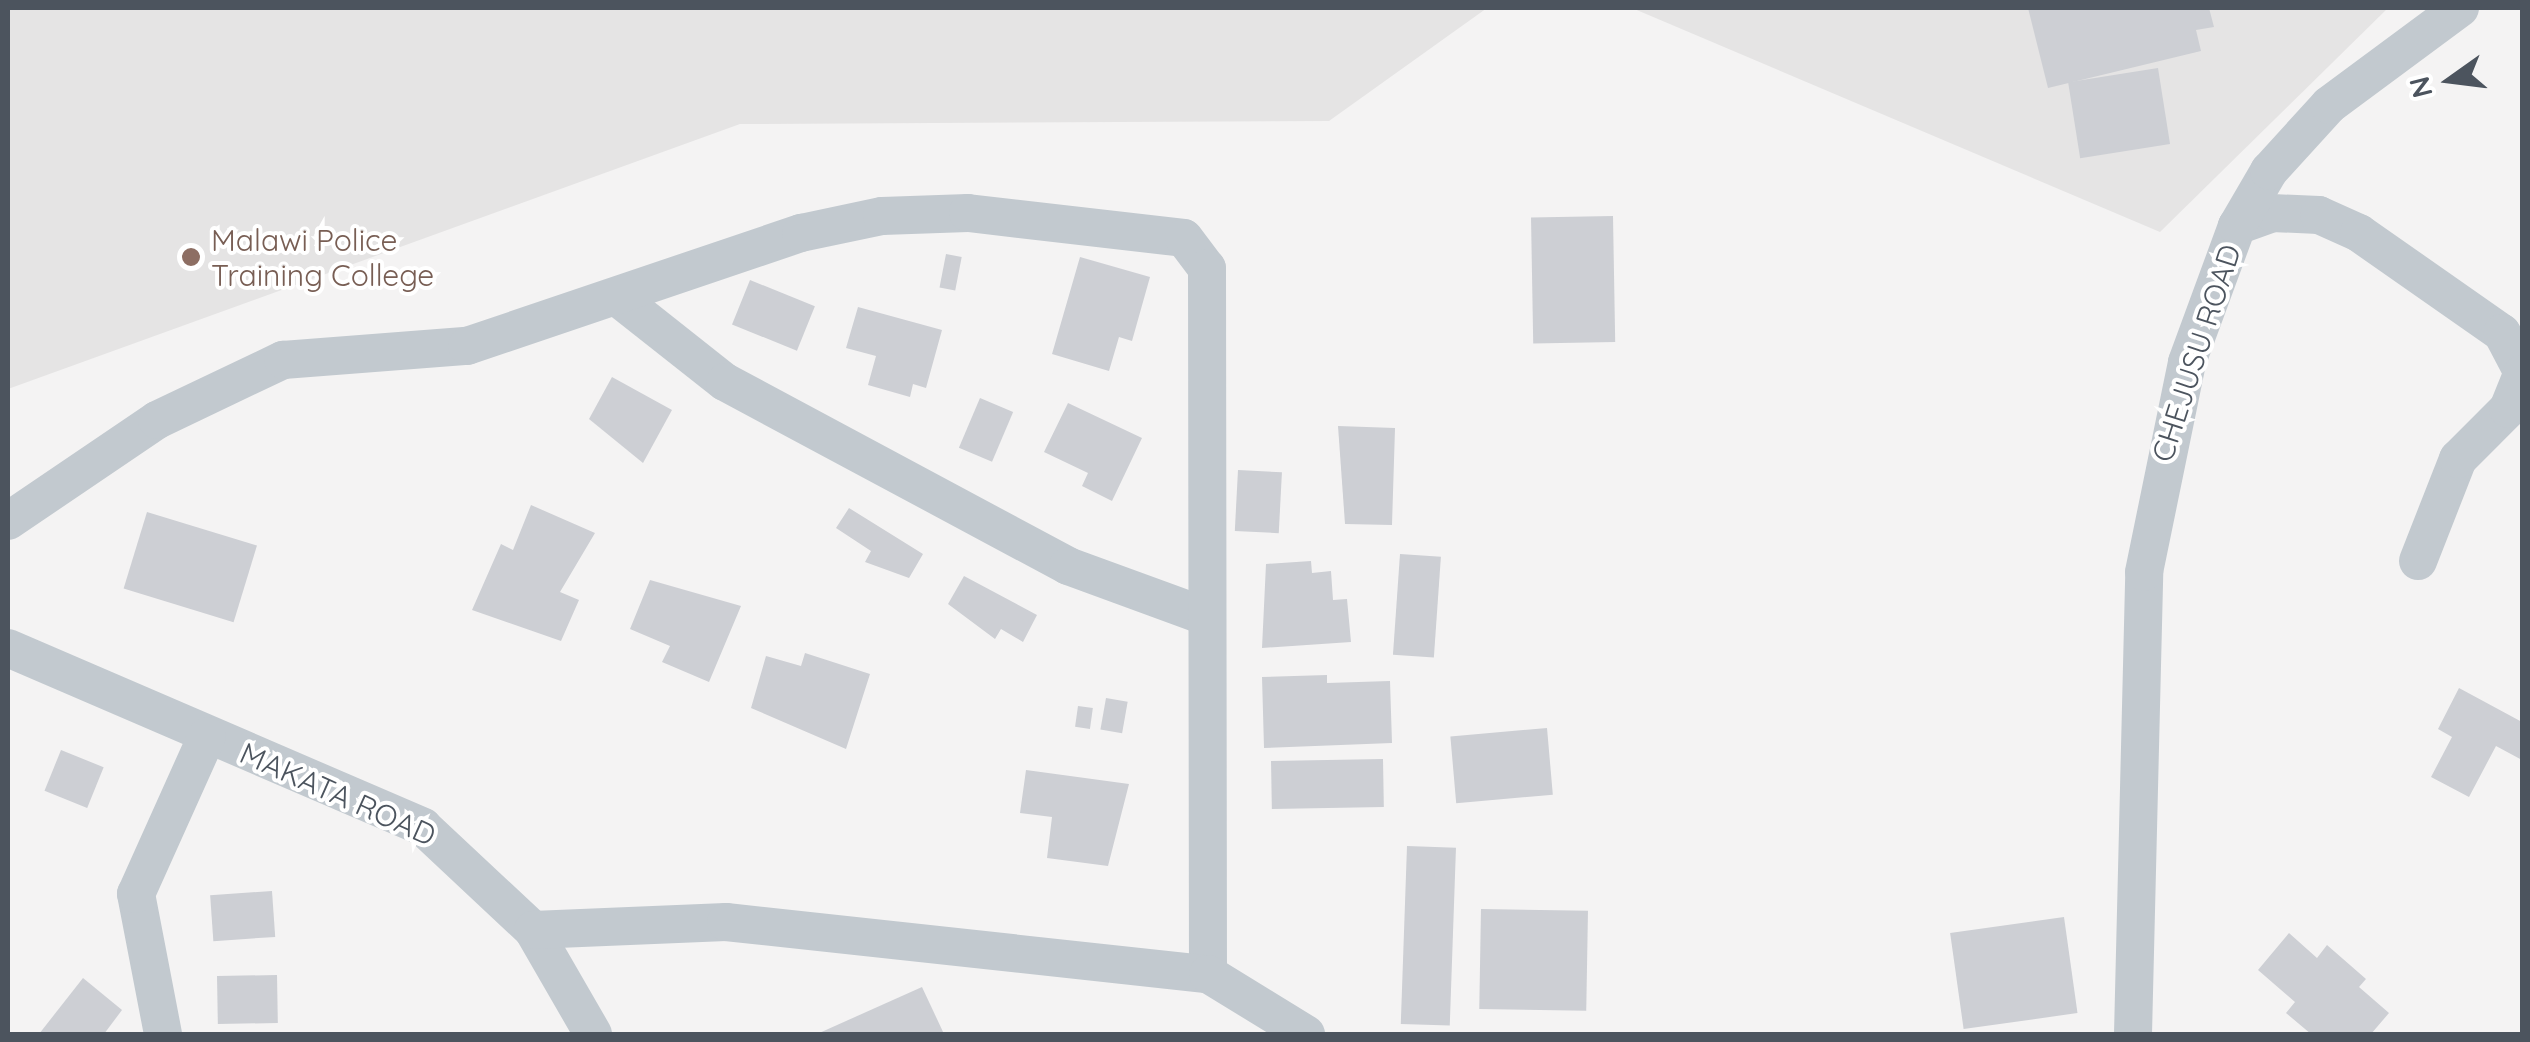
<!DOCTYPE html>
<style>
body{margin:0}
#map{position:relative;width:2530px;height:1042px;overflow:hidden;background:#f4f3f3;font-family:Quicksand,sans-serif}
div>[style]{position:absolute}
.education>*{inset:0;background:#e5e4e4}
.building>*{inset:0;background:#cdcfd4;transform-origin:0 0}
.minor>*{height:38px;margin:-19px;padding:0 19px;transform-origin:19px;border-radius:19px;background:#c2c9cf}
.dots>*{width:28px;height:28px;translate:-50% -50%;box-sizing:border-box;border:5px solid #fff;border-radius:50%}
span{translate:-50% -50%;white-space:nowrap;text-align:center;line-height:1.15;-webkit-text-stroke:8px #fff;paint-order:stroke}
.education-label{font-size:30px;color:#785e54}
.left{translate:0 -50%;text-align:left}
.street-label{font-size:30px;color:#4c545e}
.frame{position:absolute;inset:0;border:10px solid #4c545e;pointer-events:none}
.north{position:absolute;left:2400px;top:30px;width:100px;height:100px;-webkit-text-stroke:8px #fff;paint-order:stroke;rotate:256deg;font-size:28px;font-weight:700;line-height:40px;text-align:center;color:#4c545e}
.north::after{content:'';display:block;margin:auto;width:35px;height:45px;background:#4c545e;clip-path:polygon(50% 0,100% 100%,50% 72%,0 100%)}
</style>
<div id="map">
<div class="education">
<i style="clip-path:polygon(8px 8px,1487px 8px,1329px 121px,740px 124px,8px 389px)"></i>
<i style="clip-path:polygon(1632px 8px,2388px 8px,2160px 232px)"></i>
</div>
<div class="building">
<i style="clip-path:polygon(2028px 8px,2209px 8px,2214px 27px,2196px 30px,2201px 51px,2048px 88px)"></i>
<i style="left:2158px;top:68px;width:77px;height:91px;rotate:81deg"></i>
<i style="left:1613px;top:216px;width:126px;height:82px;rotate:89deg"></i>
<i style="left:946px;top:254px;width:16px;height:34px;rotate:11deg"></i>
<i style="clip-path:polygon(1080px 257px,1150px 277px,1132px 341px,1119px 337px,1109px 371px,1052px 354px)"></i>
<i style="left:750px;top:280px;width:70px;height:48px;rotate:22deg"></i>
<i style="clip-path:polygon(858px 307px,942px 330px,926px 388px,913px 384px,910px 397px,868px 385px,876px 356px,846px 348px)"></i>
<i style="clip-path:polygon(612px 377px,672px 410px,643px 463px,589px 419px)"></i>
<i style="left:980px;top:398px;width:36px;height:54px;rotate:23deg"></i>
<i style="clip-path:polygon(1068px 403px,1142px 438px,1112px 501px,1082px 486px,1088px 473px,1044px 452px)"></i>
<i style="clip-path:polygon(1338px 426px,1395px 428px,1392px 525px,1345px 524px)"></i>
<i style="left:1238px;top:470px;width:44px;height:61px;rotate:3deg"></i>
<i style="clip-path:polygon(531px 505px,595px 533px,560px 592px,579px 600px,561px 641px,472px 610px,501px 544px,513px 550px)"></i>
<i style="clip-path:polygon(849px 508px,923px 554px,909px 578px,865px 562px,871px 551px,836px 528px)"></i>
<i style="left:147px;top:512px;width:115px;height:80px;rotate:17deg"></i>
<i style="left:1400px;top:554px;width:41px;height:101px;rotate:4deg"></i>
<i style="clip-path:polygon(1311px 561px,1312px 573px,1331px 571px,1333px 600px,1347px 599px,1351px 642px,1262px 648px,1266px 564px)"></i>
<i style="clip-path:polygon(964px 576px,1037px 615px,1023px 642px,1001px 629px,995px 639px,948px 604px)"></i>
<i style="clip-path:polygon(650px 580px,741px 606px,709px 682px,662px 662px,670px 646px,630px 629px)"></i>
<i style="clip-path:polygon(805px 653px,870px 674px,846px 749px,751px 708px,766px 656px,801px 666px)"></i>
<i style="clip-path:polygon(1327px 675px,1327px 683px,1390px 681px,1392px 743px,1264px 748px,1262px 677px)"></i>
<i style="clip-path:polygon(2459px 688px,2522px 722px,2522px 760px,2496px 746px,2469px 797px,2431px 777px,2452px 737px,2438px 729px)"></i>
<i style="left:1106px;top:698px;width:22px;height:32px;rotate:10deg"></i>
<i style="left:1078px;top:706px;width:15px;height:21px;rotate:8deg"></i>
<i style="left:1547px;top:728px;width:67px;height:97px;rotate:85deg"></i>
<i style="left:61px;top:750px;width:46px;height:44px;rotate:22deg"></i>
<i style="left:1383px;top:759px;width:48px;height:112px;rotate:89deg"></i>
<i style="clip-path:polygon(1026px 770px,1129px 784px,1108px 866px,1047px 858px,1052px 817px,1020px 813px)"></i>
<i style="left:1407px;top:846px;width:49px;height:178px;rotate:2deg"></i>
<i style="left:272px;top:891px;width:46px;height:62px;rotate:86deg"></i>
<i style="left:1481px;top:909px;width:107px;height:100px;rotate:1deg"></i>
<i style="left:2064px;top:917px;width:97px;height:115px;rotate:82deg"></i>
<i style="clip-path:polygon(2289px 933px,2317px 958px,2327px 945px,2366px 979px,2359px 987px,2389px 1013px,2371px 1034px,2311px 1034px,2286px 1013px,2295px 1002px,2258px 970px)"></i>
<i style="left:277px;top:975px;width:48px;height:60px;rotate:89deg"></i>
<i style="clip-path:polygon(83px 978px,122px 1010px,104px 1034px,39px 1034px)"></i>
<i style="clip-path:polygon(922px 987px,944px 1034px,817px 1034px)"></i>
</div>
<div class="minor">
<i style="left:2237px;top:226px;width:37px;rotate:-20deg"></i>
<i style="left:2272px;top:213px;width:47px;rotate:2.4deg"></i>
<i style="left:2319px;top:215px;width:44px;rotate:24.2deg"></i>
<i style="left:2359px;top:233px;width:174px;rotate:35deg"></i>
<i style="left:2502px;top:333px;width:43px;rotate:62.2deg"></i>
<i style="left:621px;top:300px;width:132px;rotate:38.3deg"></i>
<i style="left:725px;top:382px;width:389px;rotate:28.2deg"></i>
<i style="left:1068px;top:566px;width:146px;rotate:20.1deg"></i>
<i style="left:8px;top:521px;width:180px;rotate:-34.1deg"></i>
<i style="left:157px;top:420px;width:140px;rotate:-25.5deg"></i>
<i style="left:283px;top:360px;width:185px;rotate:-4.4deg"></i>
<i style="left:467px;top:346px;width:353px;rotate:-18.7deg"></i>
<i style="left:801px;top:233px;width:83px;rotate:-11.9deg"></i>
<i style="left:882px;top:216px;width:86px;rotate:-2deg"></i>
<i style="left:968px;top:213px;width:217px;rotate:6.6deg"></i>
<i style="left:1184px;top:238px;width:38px;rotate:53deg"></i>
<i style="left:1207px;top:268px;width:706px;rotate:89.92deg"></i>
<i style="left:2418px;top:561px;width:110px;rotate:-68.6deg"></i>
<i style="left:2458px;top:459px;width:71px;rotate:-45deg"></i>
<i style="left:2508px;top:409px;width:38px;rotate:-68deg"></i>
<i style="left:8px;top:648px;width:452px;rotate:23.3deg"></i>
<i style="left:423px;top:827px;width:151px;rotate:43.1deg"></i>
<i style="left:533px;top:930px;width:120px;rotate:60deg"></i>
<i style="left:533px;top:930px;width:193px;rotate:-2.4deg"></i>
<i style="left:726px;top:922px;width:485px;rotate:6.2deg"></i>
<i style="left:1208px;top:974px;width:115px;rotate:31.5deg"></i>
<i style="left:163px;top:1034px;width:143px;rotate:-100.9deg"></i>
<i style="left:136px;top:894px;width:173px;rotate:-65.8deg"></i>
<i style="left:2133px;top:1034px;width:462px;rotate:-88.6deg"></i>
<i style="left:2144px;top:572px;width:214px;rotate:-78.4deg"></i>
<i style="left:2187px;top:362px;width:145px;rotate:-69.8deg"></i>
<i style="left:2237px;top:226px;width:64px;rotate:-59.8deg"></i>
<i style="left:2269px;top:171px;width:89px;rotate:-47.7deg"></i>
<i style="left:2329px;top:105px;width:163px;rotate:-36.5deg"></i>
</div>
<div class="dots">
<i style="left:191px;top:257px;background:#8d6e63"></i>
</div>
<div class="education-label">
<span class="left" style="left:211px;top:257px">Malawi Police<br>Training College</span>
</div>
<div class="street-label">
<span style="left:2196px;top:353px;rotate:-72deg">CHEJUSU ROAD</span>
<span style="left:338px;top:794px;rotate:24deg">MAKATA ROAD</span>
</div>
<div class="frame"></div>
<div class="north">N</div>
</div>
